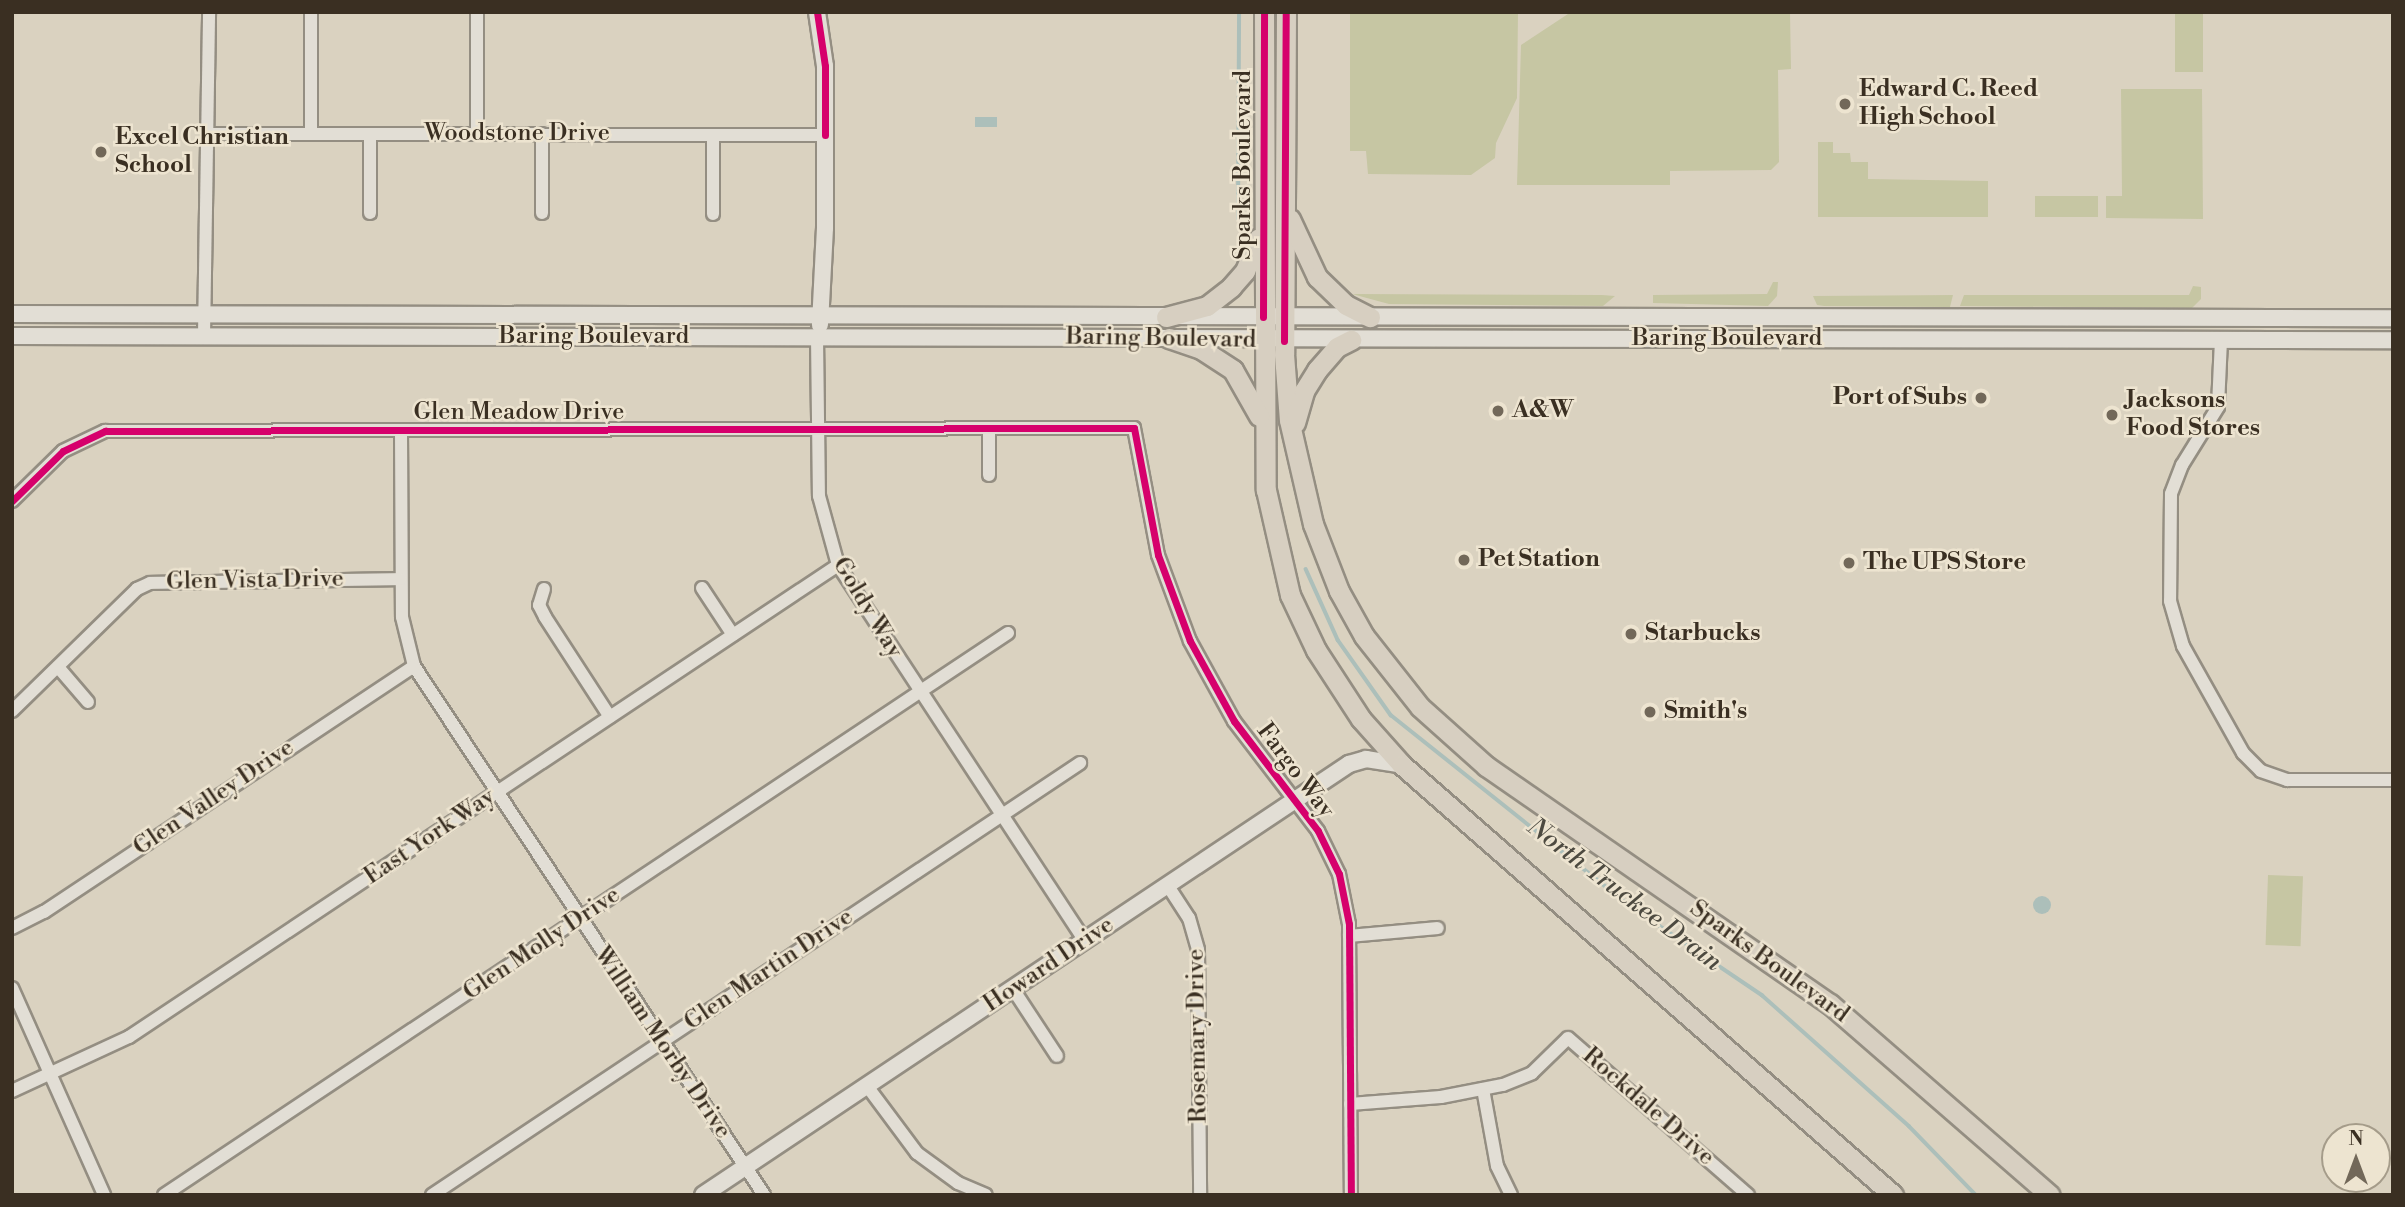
<!DOCTYPE html>
<style>
body{margin:0}
#map{position:relative;width:2405px;height:1207px;overflow:hidden;background:#dad2c0;font-family:"Libre Bodoni",serif}
div>[style]{position:absolute}
.green>*{inset:0;background:#c6c6a3;transform-origin:0 0}
.water>*{inset:0;background:#acbfba;transform-origin:0 0}
.round{border-radius:50%}
.stream>*{height:3.5px;margin:-1.75px;padding:0 1.75px;transform-origin:1.75px;border-radius:1.75px;background:#acbfba}
.roads{filter:drop-shadow(2px 0 #948e82) drop-shadow(-2px 0 #948e82) drop-shadow(0 2px #948e82) drop-shadow(0 -2px #948e82)}
.street>*{height:12px;margin:-6px;padding:0 6px;transform-origin:6px;border-radius:6px;background:#e2ded5}
.secondary>*{height:16px;margin:-8px;padding:0 8px;transform-origin:8px;border-radius:8px;background:#e2ded5}
.primary>*{height:19px;margin:-9.5px;padding:0 9.5px;transform-origin:9.5px;border-radius:9.5px;background:#d7cfc1}
.cycleway>*{height:7px;margin:-3.5px;padding:0 3.5px;transform-origin:3.5px;border-radius:3.5px;background:#d6006c}
.dots>*{width:19px;height:19px;translate:-50% -50%;box-sizing:border-box;border:4px solid #ede4d0;border-radius:50%}
span{translate:-50% -50%;white-space:nowrap;text-align:center;line-height:1.15;-webkit-text-stroke:5px #ede4d0;paint-order:stroke}
.poi-label{font-size:24px;color:#3a2f22;font-weight:700}
.left{translate:0 -50%;text-align:left}
.right{translate:-100% -50%;text-align:right}
.street-label{font-size:24px;color:#3a2f22}
.water-label{font-size:26px;color:#4d4a40;font-style:italic}
.frame{position:absolute;inset:0;border:14px solid #3a2f22;pointer-events:none}
.north{position:absolute;left:2321px;top:1123px;width:70px;height:70px;box-sizing:border-box;background:#ede4d0;border:2px solid #a59c8a;border-radius:50%;rotate:0deg;font-size:19px;font-weight:700;line-height:28px;text-align:center;color:#3a2f22}
.north::after{content:'';display:block;margin:auto;width:24px;height:32px;background:#726859;clip-path:polygon(50% 0,100% 100%,50% 72%,0 100%)}
</style>
<div id="map">
<div class="green">
<i style="clip-path:polygon(1350px 12px,1518px 12px,1517px 98px,1496px 143px,1495px 158px,1471px 175px,1368px 174px,1366px 151px,1350px 151px)"></i>
<i style="clip-path:polygon(1571px 12px,1790px 12px,1791px 69px,1778px 70px,1779px 162px,1771px 170px,1670px 171px,1670px 185px,1517px 185px,1521px 45px)"></i>
<i style="left:2175px;top:12px;width:28px;height:60px"></i>
<i style="clip-path:polygon(2121px 89px,2202px 89px,2203px 219px,2106px 218px,2106px 196px,2122px 196px)"></i>
<i style="clip-path:polygon(1818px 142px,1833px 142px,1833px 153px,1850px 153px,1851px 162px,1868px 162px,1868px 179px,1988px 181px,1988px 217px,1818px 217px)"></i>
<i style="left:2035px;top:196px;width:63px;height:21px"></i>
<i style="clip-path:polygon(1773px 282px,1778px 282px,1777px 296px,1768px 306px,1653px 303px,1653px 295px,1767px 294px)"></i>
<i style="clip-path:polygon(2193px 286px,2201px 287px,2201px 299px,2192px 308px,1960px 306px,1964px 295px,2189px 295px)"></i>
<i style="clip-path:polygon(1352px 294px,1602px 295px,1615px 296px,1603px 306px,1389px 304px)"></i>
<i style="clip-path:polygon(1953px 295px,1950px 307px,1824px 306px,1817px 305px,1813px 296px)"></i>
<i style="left:2268px;top:875px;width:35px;height:70px;rotate:2deg"></i>
</div>
<div class="water">
<i style="left:975px;top:117px;width:22px;height:10px"></i>
<i class="round" style="left:2033px;top:896px;width:18px;height:18px"></i>
</div>
<div class="stream">
<i style="left:1238px;top:219px;width:207px;rotate:-89.7deg"></i>
<i style="left:1306px;top:569px;width:78px;rotate:65.7deg"></i>
<i style="left:1338px;top:640px;width:92px;rotate:54.8deg"></i>
<i style="left:1391px;top:715px;width:310px;rotate:38.6deg"></i>
<i style="left:1633px;top:908px;width:156px;rotate:34deg"></i>
<i style="left:1762px;top:995px;width:197px;rotate:41.7deg"></i>
<i style="left:1909px;top:1126px;width:96px;rotate:45.8deg"></i>
</div>
<div class="roads">
<div class="street">
<i style="left:209px;top:134px;width:616px;rotate:0.09deg"></i>
<i style="left:311px;top:134px;width:122px;rotate:-90deg"></i>
<i style="left:477px;top:134px;width:122px;rotate:-90deg"></i>
<i style="left:370px;top:213px;width:79px;rotate:-90deg"></i>
<i style="left:542px;top:213px;width:79px;rotate:-90deg"></i>
<i style="left:713px;top:214px;width:79px;rotate:-90deg"></i>
<i style="left:204px;top:336px;width:324px;rotate:-89.1deg"></i>
<i style="left:817px;top:337px;width:159px;rotate:89.3deg"></i>
<i style="left:819px;top:496px;width:72px;rotate:74.6deg"></i>
<i style="left:838px;top:565px;width:450px;rotate:56.7deg"></i>
<i style="left:2221px;top:340px;width:67px;rotate:92.6deg"></i>
<i style="left:2218px;top:407px;width:68px;rotate:121.8deg"></i>
<i style="left:2182px;top:465px;width:31px;rotate:111deg"></i>
<i style="left:2171px;top:494px;width:107px;rotate:90.5deg"></i>
<i style="left:2170px;top:601px;width:47px;rotate:73.9deg"></i>
<i style="left:2183px;top:646px;width:123px;rotate:60.7deg"></i>
<i style="left:2243px;top:753px;width:25px;rotate:45deg"></i>
<i style="left:2261px;top:771px;width:28px;rotate:19deg"></i>
<i style="left:2287px;top:780px;width:106px"></i>
<i style="left:989px;top:428px;width:47px;rotate:90deg"></i>
<i style="left:401px;top:432px;width:185px;rotate:89.7deg"></i>
<i style="left:402px;top:617px;width:50px;rotate:76.2deg"></i>
<i style="left:414px;top:666px;width:634px;rotate:56.51deg"></i>
<i style="left:12px;top:501px;width:71px;rotate:-44.4deg"></i>
<i style="left:63px;top:451px;width:47px;rotate:-25.5deg"></i>
<i style="left:105px;top:431px;width:1029px;rotate:-0.17deg"></i>
<i style="left:1134px;top:428px;width:129px;rotate:79.3deg"></i>
<i style="left:1158px;top:555px;width:92px;rotate:69.6deg"></i>
<i style="left:1190px;top:641px;width:91px;rotate:61.2deg"></i>
<i style="left:1234px;top:721px;width:138px;rotate:52.6deg"></i>
<i style="left:1318px;top:831px;width:48px;rotate:64deg"></i>
<i style="left:1339px;top:874px;width:51px;rotate:78.7deg"></i>
<i style="left:1349px;top:924px;width:271px;rotate:89.6deg"></i>
<i style="left:702px;top:588px;width:56px;rotate:56.6deg"></i>
<i style="left:544px;top:589px;width:17px;rotate:107deg"></i>
<i style="left:539px;top:605px;width:13px;rotate:63deg"></i>
<i style="left:545px;top:617px;width:119px;rotate:57deg"></i>
<i style="left:58px;top:667px;width:46px;rotate:49.4deg"></i>
<i style="left:12px;top:711px;width:175px;rotate:-44.3deg"></i>
<i style="left:137px;top:589px;width:14px;rotate:-25deg"></i>
<i style="left:150px;top:583px;width:251px;rotate:-0.9deg"></i>
<i style="left:1168px;top:886px;width:38px;rotate:57deg"></i>
<i style="left:1189px;top:918px;width:33px;rotate:74deg"></i>
<i style="left:1198px;top:950px;width:245px;rotate:89.5deg"></i>
<i style="left:12px;top:928px;width:36px;rotate:-27deg"></i>
<i style="left:44px;top:912px;width:444px;rotate:-33.6deg"></i>
<i style="left:1349px;top:936px;width:89px;rotate:-5.1deg"></i>
<i style="left:12px;top:988px;width:227px;rotate:66deg"></i>
<i style="left:1013px;top:989px;width:80px;rotate:56.7deg"></i>
<i style="left:867px;top:1086px;width:84px;rotate:53.3deg"></i>
<i style="left:917px;top:1153px;width:51px;rotate:36.2deg"></i>
<i style="left:958px;top:1183px;width:30px;rotate:23deg"></i>
<i style="left:1483px;top:1089px;width:78px;rotate:79.7deg"></i>
<i style="left:1497px;top:1166px;width:32px;rotate:64deg"></i>
<i style="left:12px;top:1091px;width:129px;rotate:-24.8deg"></i>
<i style="left:129px;top:1037px;width:852px;rotate:-33.65deg"></i>
<i style="left:1350px;top:1104px;width:91px;rotate:-4.4deg"></i>
<i style="left:1441px;top:1097px;width:63px;rotate:-11deg"></i>
<i style="left:1503px;top:1085px;width:31px;rotate:-22deg"></i>
<i style="left:1532px;top:1073px;width:50px;rotate:-44.2deg"></i>
<i style="left:1568px;top:1038px;width:239px;rotate:41.1deg"></i>
<i style="left:164px;top:1195px;width:1014px;rotate:-33.66deg"></i>
<i style="left:432px;top:1195px;width:779px;rotate:-33.69deg"></i>
</div>
<div class="secondary">
<i style="left:817px;top:12px;width:55px;rotate:81.6deg"></i>
<i style="left:825px;top:66px;width:162px;rotate:90deg"></i>
<i style="left:825px;top:228px;width:97px;rotate:93deg"></i>
<i style="left:12px;top:314px;width:2381px;rotate:0.1deg"></i>
<i style="left:12px;top:336px;width:2381px;rotate:0.1deg"></i>
<i style="left:703px;top:1195px;width:777px;rotate:-33.71deg"></i>
<i style="left:1349px;top:764px;width:18px;rotate:-16deg"></i>
<i style="left:1366px;top:759px;width:36px;rotate:9deg"></i>
</div>
<div class="primary">
<i style="left:1264px;top:12px;width:478px;rotate:89.8deg"></i>
<i style="left:1266px;top:490px;width:108px;rotate:77.1deg"></i>
<i style="left:1290px;top:595px;width:61px;rotate:64.7deg"></i>
<i style="left:1316px;top:650px;width:82px;rotate:56.9deg"></i>
<i style="left:1361px;top:719px;width:62px;rotate:48.3deg"></i>
<i style="left:1402px;top:765px;width:653px;rotate:41.21deg"></i>
<i style="left:1286px;top:12px;width:342px;rotate:90.3deg"></i>
<i style="left:1284px;top:354px;width:66px;rotate:85.7deg"></i>
<i style="left:1289px;top:420px;width:107px;rotate:77deg"></i>
<i style="left:1313px;top:524px;width:72px;rotate:68.8deg"></i>
<i style="left:1339px;top:591px;width:51px;rotate:60.9deg"></i>
<i style="left:1364px;top:636px;width:90px;rotate:51.7deg"></i>
<i style="left:1420px;top:707px;width:89px;rotate:41.8deg"></i>
<i style="left:1486px;top:766px;width:418px;rotate:34.7deg"></i>
<i style="left:1830px;top:1004px;width:291px;rotate:41deg"></i>
<i style="left:1290px;top:219px;width:64px;rotate:65deg"></i>
<i style="left:1317px;top:277px;width:40px;rotate:44deg"></i>
<i style="left:1346px;top:305px;width:27px;rotate:27deg"></i>
<i style="left:1166px;top:317px;width:42px;rotate:-15deg"></i>
<i style="left:1207px;top:306px;width:31px;rotate:-38deg"></i>
<i style="left:1231px;top:287px;width:21px;rotate:-49deg"></i>
<i style="left:1245px;top:271px;width:35px;rotate:-68deg"></i>
<i style="left:1169px;top:338px;width:34px;rotate:19deg"></i>
<i style="left:1201px;top:349px;width:38px;rotate:33deg"></i>
<i style="left:1233px;top:370px;width:53px;rotate:60.5deg"></i>
<i style="left:1295px;top:423px;width:33px;rotate:-74deg"></i>
<i style="left:1304px;top:391px;width:25px;rotate:-58deg"></i>
<i style="left:1317px;top:370px;width:30px;rotate:-49deg"></i>
<i style="left:1337px;top:347px;width:16px;rotate:-27deg"></i>
</div>
</div>
<div class="cycleway">
<i style="left:817px;top:12px;width:55px;rotate:81.6deg"></i>
<i style="left:825px;top:66px;width:69px;rotate:90deg"></i>
<i style="left:1263px;top:317px;width:305px;rotate:-89.8deg"></i>
<i style="left:1284px;top:341px;width:329px;rotate:-89.7deg"></i>
<i style="left:12px;top:501px;width:71px;rotate:-44.4deg"></i>
<i style="left:63px;top:451px;width:47px;rotate:-25.5deg"></i>
<i style="left:105px;top:431px;width:1029px;rotate:-0.17deg"></i>
<i style="left:1134px;top:428px;width:129px;rotate:79.3deg"></i>
<i style="left:1158px;top:555px;width:92px;rotate:69.6deg"></i>
<i style="left:1190px;top:641px;width:91px;rotate:61.2deg"></i>
<i style="left:1234px;top:721px;width:138px;rotate:52.6deg"></i>
<i style="left:1318px;top:831px;width:48px;rotate:64deg"></i>
<i style="left:1339px;top:874px;width:51px;rotate:78.7deg"></i>
<i style="left:1349px;top:924px;width:271px;rotate:89.6deg"></i>
</div>
<div class="dots">
<i style="left:1845px;top:104px;background:#726859"></i>
<i style="left:101px;top:152px;background:#726859"></i>
<i style="left:1981px;top:398px;background:#726859"></i>
<i style="left:1498px;top:411px;background:#726859"></i>
<i style="left:2112px;top:415px;background:#726859"></i>
<i style="left:1464px;top:560px;background:#726859"></i>
<i style="left:1849px;top:563px;background:#726859"></i>
<i style="left:1631px;top:634px;background:#726859"></i>
<i style="left:1650px;top:712px;background:#726859"></i>
</div>
<div class="poi-label">
<span class="left" style="left:1859px;top:104px">Edward C. Reed<br>High School</span>
<span class="left" style="left:115px;top:152px">Excel Christian<br>School</span>
<span class="right" style="left:1967px;top:398px">Port of Subs</span>
<span class="left" style="left:2126px;top:415px">Jacksons<br>Food Stores</span>
<span class="left" style="left:1512px;top:411px">A&amp;W</span>
<span class="left" style="left:1478px;top:560px">Pet Station</span>
<span class="left" style="left:1863px;top:563px">The UPS Store</span>
<span class="left" style="left:1645px;top:634px">Starbucks</span>
<span class="left" style="left:1664px;top:712px">Smith's</span>
</div>
<div class="street-label">
<span style="left:517px;top:134px">Woodstone Drive</span>
<span style="left:1244px;top:165px;rotate:-90deg">Sparks Boulevard</span>
<span style="left:594px;top:337px">Baring Boulevard</span>
<span style="left:1161px;top:339px;rotate:1deg">Baring Boulevard</span>
<span style="left:1727px;top:339px">Baring Boulevard</span>
<span style="left:519px;top:413px">Glen Meadow Drive</span>
<span style="left:255px;top:581px;rotate:-1deg">Glen Vista Drive</span>
<span style="left:867px;top:608px;rotate:59deg">Goldy Way</span>
<span style="left:1295px;top:771px;rotate:53deg">Fargo Way</span>
<span style="left:214px;top:798px;rotate:-34deg">Glen Valley Drive</span>
<span style="left:430px;top:837px;rotate:-34deg">East York Way</span>
<span style="left:542px;top:944px;rotate:-34deg">Glen Molly Drive</span>
<span style="left:1769px;top:962px;rotate:36deg">Sparks Boulevard</span>
<span style="left:1049px;top:965px;rotate:-34deg">Howard Drive</span>
<span style="left:769px;top:970px;rotate:-34deg">Glen Martin Drive</span>
<span style="left:1198px;top:1036px;rotate:-91deg">Rosemary Drive</span>
<span style="left:662px;top:1043px;rotate:56deg">William Morby Drive</span>
<span style="left:1648px;top:1107px;rotate:41deg">Rockdale Drive</span>
</div>
<div class="water-label">
<span style="left:1624px;top:895px;rotate:37deg">North Truckee Drain</span>
</div>
<div class="frame"></div>
<div class="north">N</div>
</div>
